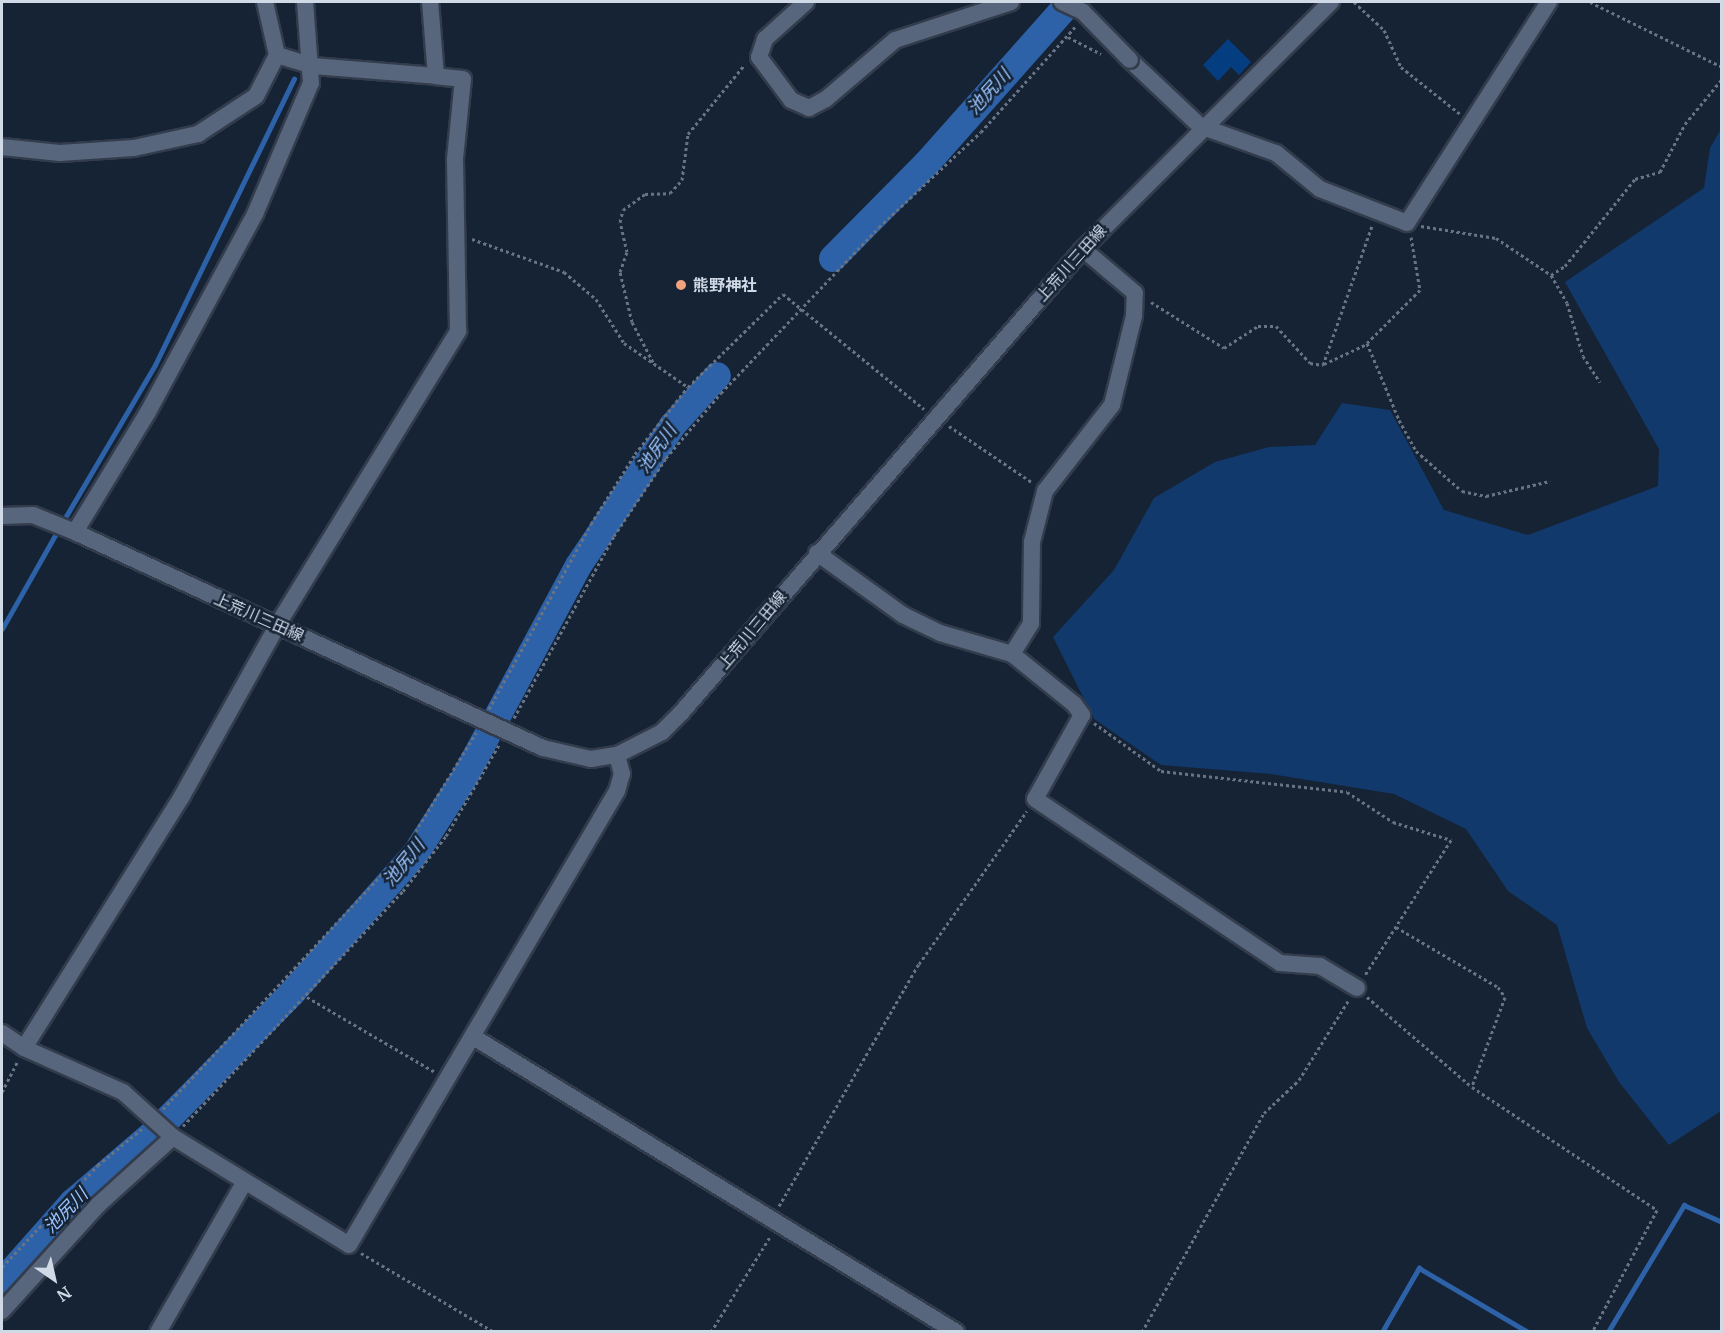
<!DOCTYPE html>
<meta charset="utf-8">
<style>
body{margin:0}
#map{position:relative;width:1723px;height:1333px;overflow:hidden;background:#152335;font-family:Merriweather,"Noto Sans JP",serif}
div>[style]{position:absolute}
.green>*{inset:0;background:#11396b}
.stream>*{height:4.5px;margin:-2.25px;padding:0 2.25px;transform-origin:2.25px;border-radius:2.25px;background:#2d62a8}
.river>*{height:27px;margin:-13.5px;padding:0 13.5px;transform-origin:13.5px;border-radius:13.5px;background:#2d62a8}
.building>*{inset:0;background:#043e81}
.path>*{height:3px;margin-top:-1.5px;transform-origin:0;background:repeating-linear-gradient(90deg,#687383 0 3px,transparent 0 6px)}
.roads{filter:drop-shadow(2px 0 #333c4c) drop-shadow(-2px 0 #333c4c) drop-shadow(0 2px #333c4c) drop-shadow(0 -2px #333c4c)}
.minor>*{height:16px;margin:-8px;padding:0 8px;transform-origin:8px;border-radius:8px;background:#57667c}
.tertiary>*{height:16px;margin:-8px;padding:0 8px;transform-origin:8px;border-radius:8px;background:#57667c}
.secondary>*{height:16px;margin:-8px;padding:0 8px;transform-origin:8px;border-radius:8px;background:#57667c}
.bridges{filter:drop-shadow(2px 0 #333c4c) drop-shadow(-2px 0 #333c4c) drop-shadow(0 2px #333c4c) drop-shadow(0 -2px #333c4c)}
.tertiary-bridge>*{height:16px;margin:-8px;padding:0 8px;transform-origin:8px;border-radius:8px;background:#57667c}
.dots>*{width:16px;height:16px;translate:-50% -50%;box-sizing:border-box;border:3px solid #152335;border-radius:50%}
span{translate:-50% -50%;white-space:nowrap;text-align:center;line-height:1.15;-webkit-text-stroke:5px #152335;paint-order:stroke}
.street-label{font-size:16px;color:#d0d9e6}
.poi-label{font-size:16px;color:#d0d9e6;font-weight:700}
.left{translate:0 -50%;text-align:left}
.water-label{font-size:18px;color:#9ac4fd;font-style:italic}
.frame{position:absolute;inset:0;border:3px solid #d0d9e6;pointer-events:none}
.north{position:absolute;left:24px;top:1249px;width:60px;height:60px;-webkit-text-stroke:4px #152335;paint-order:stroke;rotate:146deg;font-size:16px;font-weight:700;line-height:24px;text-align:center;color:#d0d9e6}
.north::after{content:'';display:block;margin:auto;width:21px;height:27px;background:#d0d9e6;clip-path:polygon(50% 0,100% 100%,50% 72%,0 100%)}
</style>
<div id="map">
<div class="green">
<i style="clip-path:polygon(1721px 129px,1721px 1111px,1669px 1145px,1619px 1082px,1587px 1028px,1557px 925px,1508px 891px,1466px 829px,1394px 794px,1271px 774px,1161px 765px,1094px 719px,1053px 637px,1114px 570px,1154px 498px,1215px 462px,1269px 447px,1315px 445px,1342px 403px,1390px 410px,1444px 510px,1528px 535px,1658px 486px,1659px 449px,1565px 282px,1704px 188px,1710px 148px)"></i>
</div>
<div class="stream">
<i style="left:62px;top:523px;width:183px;rotate:-59.5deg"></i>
<i style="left:155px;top:365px;width:318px;rotate:-64.1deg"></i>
<i style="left:2px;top:629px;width:114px;rotate:-60.5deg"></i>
<i style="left:1382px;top:1332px;width:74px;rotate:-60deg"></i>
<i style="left:1419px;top:1268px;width:126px;rotate:30.4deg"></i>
<i style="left:1608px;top:1332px;width:148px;rotate:-59.1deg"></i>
<i style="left:1684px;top:1205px;width:42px;rotate:24.1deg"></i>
</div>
<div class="river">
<i style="left:832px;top:258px;width:135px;rotate:-45.3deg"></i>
<i style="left:927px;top:162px;width:214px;rotate:-48.4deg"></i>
<i style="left:2px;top:1281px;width:106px;rotate:-48.5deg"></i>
<i style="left:72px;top:1202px;width:111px;rotate:-40.6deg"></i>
<i style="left:156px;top:1130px;width:192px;rotate:-45.4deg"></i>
<i style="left:291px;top:993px;width:187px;rotate:-48.5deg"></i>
<i style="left:415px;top:853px;width:93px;rotate:-57.3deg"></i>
<i style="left:465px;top:775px;width:238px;rotate:-61.7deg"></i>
<i style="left:578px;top:565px;width:169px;rotate:-56.1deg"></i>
<i style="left:672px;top:425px;width:67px;rotate:-48deg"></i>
</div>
<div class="building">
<i style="clip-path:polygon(1228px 39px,1251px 62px,1239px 75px,1231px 67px,1218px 81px,1203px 65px)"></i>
</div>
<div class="path">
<i style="left:1354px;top:2px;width:41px;rotate:43deg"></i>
<i style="left:1384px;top:30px;width:41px;rotate:65.3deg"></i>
<i style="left:1401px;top:67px;width:75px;rotate:38.5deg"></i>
<i style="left:1590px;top:2px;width:147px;rotate:26.2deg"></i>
<i style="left:1068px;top:37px;width:37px;rotate:27deg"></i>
<i style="left:1421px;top:226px;width:76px;rotate:9.1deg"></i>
<i style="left:1496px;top:238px;width:66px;rotate:33.9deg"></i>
<i style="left:1551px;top:275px;width:17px;rotate:-33deg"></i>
<i style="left:1565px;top:266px;width:112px;rotate:-51.2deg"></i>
<i style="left:1635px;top:179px;width:26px;rotate:-16deg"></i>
<i style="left:1660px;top:172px;width:54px;rotate:-62.5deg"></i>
<i style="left:1685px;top:124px;width:58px;rotate:-50.6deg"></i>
<i style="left:1411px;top:237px;width:54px;rotate:80.4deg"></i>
<i style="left:1420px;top:290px;width:75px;rotate:135deg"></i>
<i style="left:1367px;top:343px;width:83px;rotate:67.4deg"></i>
<i style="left:1399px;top:420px;width:35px;rotate:61deg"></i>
<i style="left:1416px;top:451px;width:61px;rotate:41deg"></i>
<i style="left:1462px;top:491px;width:25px;rotate:12deg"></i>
<i style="left:1486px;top:496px;width:66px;rotate:-13.2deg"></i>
<i style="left:472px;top:239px;width:98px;rotate:19.7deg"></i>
<i style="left:564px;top:272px;width:42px;rotate:40.2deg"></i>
<i style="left:596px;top:299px;width:52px;rotate:57.5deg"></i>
<i style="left:624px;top:343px;width:78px;rotate:34.5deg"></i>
<i style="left:688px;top:387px;width:133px;rotate:-44.4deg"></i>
<i style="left:783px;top:294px;width:182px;rotate:39.2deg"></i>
<i style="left:1551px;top:275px;width:32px;rotate:60deg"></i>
<i style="left:1567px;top:303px;width:55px;rotate:73.2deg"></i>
<i style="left:1583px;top:356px;width:31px;rotate:57deg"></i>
<i style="left:1151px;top:302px;width:86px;rotate:32.2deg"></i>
<i style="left:1224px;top:348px;width:40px;rotate:-32.9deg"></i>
<i style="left:1258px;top:326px;width:18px"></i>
<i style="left:1276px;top:326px;width:50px;rotate:47.4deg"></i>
<i style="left:1310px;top:363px;width:13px;rotate:9deg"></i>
<i style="left:1323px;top:365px;width:147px;rotate:-70.6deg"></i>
<i style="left:653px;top:362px;width:45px;rotate:-117.7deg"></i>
<i style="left:632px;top:322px;width:51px;rotate:-103.5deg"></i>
<i style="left:620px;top:272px;width:21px;rotate:-71deg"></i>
<i style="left:627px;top:252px;width:31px;rotate:-103deg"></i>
<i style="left:620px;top:222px;width:12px;rotate:-76deg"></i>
<i style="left:623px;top:210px;width:27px;rotate:-36deg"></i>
<i style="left:645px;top:194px;width:25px;rotate:-2deg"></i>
<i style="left:670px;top:193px;width:18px;rotate:-47deg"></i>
<i style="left:682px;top:180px;width:46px;rotate:-82.6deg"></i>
<i style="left:688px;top:134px;width:90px;rotate:-50.8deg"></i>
<i style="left:1324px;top:364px;width:47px;rotate:-24.9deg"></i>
<i style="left:949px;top:426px;width:102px;rotate:34.2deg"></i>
<i style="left:489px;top:709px;width:211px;rotate:-61.1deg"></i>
<i style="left:591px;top:524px;width:83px;rotate:-57.8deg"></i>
<i style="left:635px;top:454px;width:85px;rotate:-51.7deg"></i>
<i style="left:514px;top:718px;width:208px;rotate:-61.2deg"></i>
<i style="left:614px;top:536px;width:94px;rotate:-56.3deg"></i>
<i style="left:666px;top:458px;width:85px;rotate:-49.8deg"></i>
<i style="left:721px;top:393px;width:229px;rotate:-46.4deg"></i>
<i style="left:879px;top:227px;width:139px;rotate:-43deg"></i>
<i style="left:981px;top:132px;width:141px;rotate:-48.2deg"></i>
<i style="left:1094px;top:723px;width:82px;rotate:35.6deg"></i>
<i style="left:1161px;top:771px;width:187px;rotate:6.4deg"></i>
<i style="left:1347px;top:792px;width:55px;rotate:33.1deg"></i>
<i style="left:1393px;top:822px;width:61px;rotate:17.2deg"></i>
<i style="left:1451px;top:840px;width:160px;rotate:122.5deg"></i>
<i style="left:1396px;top:927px;width:118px;rotate:30.5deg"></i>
<i style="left:1498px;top:987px;width:12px;rotate:55deg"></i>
<i style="left:1505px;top:997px;width:95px;rotate:110.3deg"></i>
<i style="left:307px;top:997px;width:148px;rotate:30.4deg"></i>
<i style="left:1367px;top:997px;width:138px;rotate:40.6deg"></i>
<i style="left:1472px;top:1087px;width:222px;rotate:33.6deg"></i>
<i style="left:1657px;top:1210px;width:138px;rotate:118deg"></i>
<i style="left:2px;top:1092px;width:35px;rotate:-63deg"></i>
<i style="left:163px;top:1109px;width:352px;rotate:-47deg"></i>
<i style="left:403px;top:852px;width:140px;rotate:-58.5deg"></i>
<i style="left:183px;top:1126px;width:322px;rotate:-46.9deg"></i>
<i style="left:403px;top:891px;width:70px;rotate:-52deg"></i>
<i style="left:446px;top:836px;width:105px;rotate:-59.8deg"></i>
<i style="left:779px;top:1206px;width:280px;rotate:-60deg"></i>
<i style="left:919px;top:964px;width:187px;rotate:-54.8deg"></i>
<i style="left:361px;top:1253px;width:155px;rotate:30.7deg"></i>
<i style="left:2px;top:1267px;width:140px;rotate:-46.7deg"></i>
<i style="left:98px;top:1165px;width:58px;rotate:-39.4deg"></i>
<i style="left:711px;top:1332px;width:112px;rotate:-58.2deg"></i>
<i style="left:1142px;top:1332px;width:251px;rotate:-60.9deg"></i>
<i style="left:1264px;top:1113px;width:48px;rotate:-43.3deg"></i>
<i style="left:1299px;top:1080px;width:93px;rotate:-58.2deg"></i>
</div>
<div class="roads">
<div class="minor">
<i style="left:277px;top:55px;width:38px;rotate:17deg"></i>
<i style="left:313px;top:66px;width:123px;rotate:4.6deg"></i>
<i style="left:1200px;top:126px;width:81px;rotate:19.6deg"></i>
<i style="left:1276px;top:153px;width:57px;rotate:39.3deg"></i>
<i style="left:1320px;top:189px;width:93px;rotate:21.3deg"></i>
<i style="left:1407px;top:223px;width:263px;rotate:-57.3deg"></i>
<i style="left:2px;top:147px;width:58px;rotate:5.9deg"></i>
<i style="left:60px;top:153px;width:74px;rotate:-3.9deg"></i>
<i style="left:134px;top:148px;width:66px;rotate:-12.3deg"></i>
<i style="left:198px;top:134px;width:69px;rotate:-33.2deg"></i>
<i style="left:256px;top:96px;width:46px;rotate:-62.9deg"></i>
<i style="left:277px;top:55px;width:54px;rotate:-102.8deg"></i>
<i style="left:75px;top:532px;width:140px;rotate:-58.7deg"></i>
<i style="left:148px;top:412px;width:225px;rotate:-61.6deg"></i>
<i style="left:255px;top:214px;width:142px;rotate:-66.9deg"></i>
<i style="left:311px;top:83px;width:81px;rotate:-94.2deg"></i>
<i style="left:817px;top:553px;width:106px;rotate:35.8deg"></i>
<i style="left:903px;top:615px;width:41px;rotate:25.9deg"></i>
<i style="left:940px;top:633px;width:75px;rotate:16.3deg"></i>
<i style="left:1012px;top:654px;width:80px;rotate:38.9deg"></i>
<i style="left:1074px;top:704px;width:14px;rotate:54deg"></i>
<i style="left:1082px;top:715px;width:96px;rotate:119.2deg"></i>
<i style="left:1035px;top:799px;width:295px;rotate:33.8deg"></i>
<i style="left:1280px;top:963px;width:40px;rotate:4.3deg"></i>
<i style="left:1320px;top:966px;width:43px;rotate:30.7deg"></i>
<i style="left:1012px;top:654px;width:36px;rotate:-58deg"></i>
<i style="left:1031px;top:623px;width:81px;rotate:-89.3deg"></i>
<i style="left:1032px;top:542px;width:53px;rotate:-75.7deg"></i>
<i style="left:1045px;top:491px;width:109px;rotate:-52.1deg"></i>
<i style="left:1112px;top:405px;width:92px;rotate:-76.1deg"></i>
<i style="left:1134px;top:316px;width:23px;rotate:-88deg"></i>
<i style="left:1135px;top:293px;width:68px;rotate:-139.8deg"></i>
<i style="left:2px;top:1033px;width:27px;rotate:34deg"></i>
<i style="left:24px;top:1048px;width:108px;rotate:24deg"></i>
<i style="left:123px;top:1092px;width:67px;rotate:42deg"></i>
<i style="left:173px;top:1137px;width:206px;rotate:31.5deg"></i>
<i style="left:349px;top:1245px;width:527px;rotate:-59.45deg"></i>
<i style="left:617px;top:791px;width:18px;rotate:-74deg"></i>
<i style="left:622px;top:774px;width:20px;rotate:-105deg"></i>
<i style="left:475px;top:1038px;width:564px;rotate:31.43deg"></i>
<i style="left:24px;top:1048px;width:297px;rotate:-57.9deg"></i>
<i style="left:182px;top:796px;width:197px;rotate:-60.8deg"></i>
<i style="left:278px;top:624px;width:344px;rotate:-58.4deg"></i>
<i style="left:458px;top:331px;width:172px;rotate:-91deg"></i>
<i style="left:455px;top:159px;width:80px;rotate:-84.3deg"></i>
<i style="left:463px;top:79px;width:27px;rotate:-174deg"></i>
<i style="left:436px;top:76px;width:74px;rotate:-94.6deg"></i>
<i style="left:2px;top:1311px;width:143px;rotate:-47.8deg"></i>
<i style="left:98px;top:1205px;width:101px;rotate:-42.2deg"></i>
<i style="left:158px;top:1332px;width:172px;rotate:-60deg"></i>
</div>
<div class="tertiary">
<i style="left:806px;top:2px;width:55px;rotate:137.9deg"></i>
<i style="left:765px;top:39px;width:19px;rotate:108deg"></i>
<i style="left:759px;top:57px;width:54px;rotate:53.3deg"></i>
<i style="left:791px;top:100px;width:20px;rotate:24deg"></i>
<i style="left:809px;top:108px;width:19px;rotate:-28deg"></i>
<i style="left:826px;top:99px;width:91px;rotate:-40.5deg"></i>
<i style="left:895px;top:40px;width:122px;rotate:-18.1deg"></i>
<i style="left:1130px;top:60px;width:96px;rotate:43.3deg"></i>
</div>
<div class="secondary">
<i style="left:2px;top:516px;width:31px;rotate:-2deg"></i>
<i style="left:33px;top:515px;width:45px;rotate:22deg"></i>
<i style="left:75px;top:532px;width:515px;rotate:24.78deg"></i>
<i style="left:543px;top:748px;width:49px;rotate:12.9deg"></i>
<i style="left:591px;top:759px;width:26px;rotate:-9deg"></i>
<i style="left:617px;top:755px;width:51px;rotate:-27.1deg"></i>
<i style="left:662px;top:732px;width:27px;rotate:-45deg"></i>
<i style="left:681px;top:713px;width:614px;rotate:-49.1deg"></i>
<i style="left:1083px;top:249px;width:350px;rotate:-44.9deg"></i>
</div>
</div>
<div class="bridges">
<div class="tertiary-bridge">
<i style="left:1062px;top:2px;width:23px;rotate:25deg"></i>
<i style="left:1083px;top:12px;width:67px;rotate:45.6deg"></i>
</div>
</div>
<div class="dots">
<i style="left:681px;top:285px;background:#f1a17b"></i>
</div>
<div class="street-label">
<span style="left:1071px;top:263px;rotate:-48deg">上荒川三田線</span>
<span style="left:259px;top:617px;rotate:24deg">上荒川三田線</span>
<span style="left:752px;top:630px;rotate:-50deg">上荒川三田線</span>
</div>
<div class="poi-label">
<span class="left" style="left:693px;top:285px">熊野神社</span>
</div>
<div class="water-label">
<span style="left:989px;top:92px;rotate:-48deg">池尻川</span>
<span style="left:657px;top:449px;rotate:-55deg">池尻川</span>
<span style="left:404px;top:863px;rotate:-51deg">池尻川</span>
<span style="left:66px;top:1211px;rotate:-46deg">池尻川</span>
</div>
<div class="frame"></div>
<div class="north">N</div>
</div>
